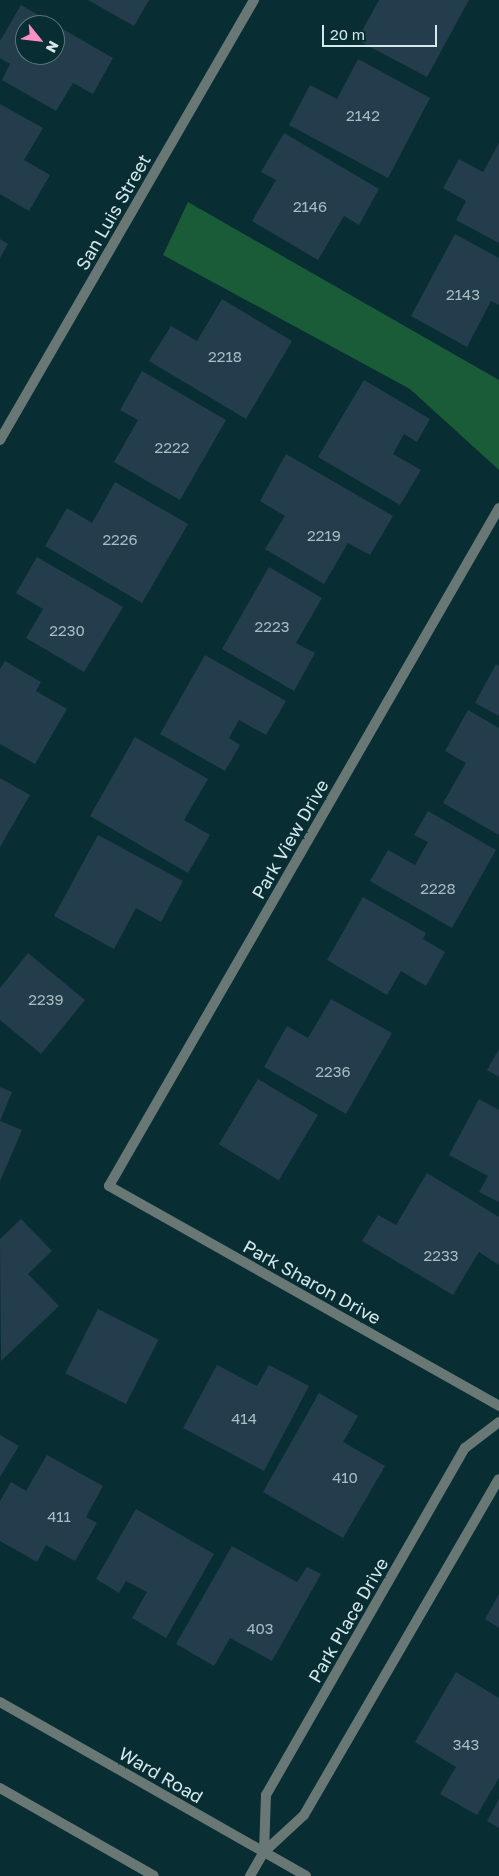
<!DOCTYPE html>
<style>
body{margin:0}
#map{position:relative;width:499px;height:1876px;overflow:hidden;background:#082d33;font-family:"Golos Text",sans-serif}
div>[style]{position:absolute}
.green>*{inset:0;background:#1a5c38}
.building>*{inset:0;background:#243d4d;transform-origin:0 0}
.minor>*{height:10px;margin:-5px;padding:0 5px;transform-origin:5px;border-radius:5px;background:#697875}
span{translate:-50% -50%;white-space:nowrap;text-align:center;line-height:1.15;-webkit-text-stroke:5px #082d33;paint-order:stroke}
.number-label{font-size:15px;color:#a8bcc3}
.number-label span{-webkit-text-stroke-width:0}
.street-label{font-size:18px;color:#d4e7ea}
.north{position:absolute;left:15px;top:15px;width:50px;height:50px;box-sizing:border-box;background:#082d33;border:1px solid #5a777c;border-radius:50%;rotate:119deg;font-size:14px;font-weight:700;line-height:20px;text-align:center;color:#d4e7ea}
.north::after{content:'';display:block;margin:auto;width:18px;height:22px;background:#fa8fc7;clip-path:polygon(50% 0,100% 100%,50% 72%,0 100%)}
.scale{position:absolute;left:322px;top:25px;width:115px;height:22px;box-sizing:border-box;border:2px solid #d4e7ea;border-top:0;padding-left:6px;font-size:15px;line-height:18px;white-space:nowrap;color:#d4e7ea;-webkit-text-stroke:4px #082d33;paint-order:stroke}
</style>
<div id="map">
<div class="green">
<i style="clip-path:polygon(188px 202px,499px 380px,499px 470px,410px 389px,163px 255px)"></i>
</div>
<div class="building">
<i style="clip-path:polygon(88px 0,149px 0,134px 26px)"></i>
<i style="clip-path:polygon(379px 0,469px 0,427px 77px,357px 40px)"></i>
<i style="clip-path:polygon(evenodd,21px 5px,113px 58px,93px 94px,73px 83px,56px 111px,2px 80px,10px 64px,0 58px,0 41px,21px 5px,25px 25px,55px 25px,55px 55px,25px 55px,25px 25px)"></i>
<i style="clip-path:polygon(358px 59px,430px 98px,388px 178px,289px 125px,310px 85px,337px 99px)"></i>
<i style="clip-path:polygon(0 104px,43px 128px,24px 160px,50px 175px,29px 211px,0 194px)"></i>
<i style="clip-path:polygon(284px 133px,379px 189px,359px 225px,344px 216px,318px 260px,252px 221px,276px 180px,261px 172px)"></i>
<i style="clip-path:polygon(499px 143px,499px 243px,456px 220px,466px 201px,443px 188px,459px 159px,483px 172px)"></i>
<i style="clip-path:polygon(455px 234px,499px 258px,499px 305px,491px 301px,467px 347px,411px 316px)"></i>
<i style="clip-path:polygon(0 239px,8px 244px,0 258px)"></i>
<i style="clip-path:polygon(222px 299px,292px 341px,246px 419px,149px 361px,171px 326px,197px 341px)"></i>
<i style="clip-path:polygon(142px 371px,226px 420px,180px 500px,114px 462px,138px 420px,120px 410px)"></i>
<i style="clip-path:polygon(364px 380px,430px 419px,417px 442px,404px 434px,393px 454px,421px 470px,400px 505px,318px 457px)"></i>
<i style="clip-path:polygon(286px 454px,393px 516px,370px 555px,348px 543px,324px 584px,265px 549px,285px 516px,260px 501px)"></i>
<i style="clip-path:polygon(115px 482px,188px 524px,142px 603px,45px 546px,67px 508px,92px 523px)"></i>
<i style="clip-path:polygon(37px 557px,123px 607px,84px 672px,26px 638px,43px 609px,16px 593px)"></i>
<i style="clip-path:polygon(269px 567px,322px 598px,296px 643px,315px 653px,294px 691px,222px 649px)"></i>
<i style="clip-path:polygon(205px 655px,286px 701px,266px 735px,239px 720px,229px 738px,240px 745px,225px 771px,160px 734px)"></i>
<i style="clip-path:polygon(5px 661px,41px 682px,36px 691px,67px 709px,35px 764px,0 744px,0 669px)"></i>
<i style="clip-path:polygon(496px 664px,499px 666px,499px 716px,475px 703px)"></i>
<i style="clip-path:polygon(468px 710px,499px 728px,499px 835px,443px 803px,466px 763px,445px 751px)"></i>
<i style="clip-path:polygon(135px 737px,208px 779px,184px 820px,210px 835px,188px 873px,90px 816px)"></i>
<i style="clip-path:polygon(0 778px,30px 795px,0 847px)"></i>
<i style="clip-path:polygon(428px 811px,496px 850px,452px 928px,370px 881px,388px 850px,415px 865px,428px 842px,414px 835px)"></i>
<i style="clip-path:polygon(98px 835px,183px 881px,161px 922px,136px 908px,114px 949px,54px 916px)"></i>
<i style="clip-path:polygon(363px 897px,426px 933px,423px 939px,445px 952px,426px 986px,401px 971px,387px 995px,327px 960px)"></i>
<i style="clip-path:polygon(28px 953px,85px 1000px,41px 1054px,0 1020px,0 988px)"></i>
<i style="clip-path:polygon(331px 999px,392px 1033px,346px 1114px,264px 1067px,287px 1026px,308px 1038px)"></i>
<i style="clip-path:polygon(499px 1049px,499px 1077px,487px 1070px)"></i>
<i style="left:258px;top:1079px;width:70px;height:76px;rotate:31deg"></i>
<i style="clip-path:polygon(0 1087px,12px 1092px,0 1121px,22px 1130px,0 1181px)"></i>
<i style="clip-path:polygon(479px 1099px,499px 1110px,499px 1202px,479px 1192px,488px 1176px,449px 1155px)"></i>
<i style="clip-path:polygon(427px 1173px,499px 1217px,499px 1265px,479px 1252px,453px 1295px,362px 1241px,378px 1215px,396px 1225px)"></i>
<i style="clip-path:polygon(21px 1219px,52px 1251px,28px 1274px,59px 1306px,1px 1361px,0 1239px)"></i>
<i style="left:98px;top:1309px;width:68px;height:72px;rotate:27deg"></i>
<i style="clip-path:polygon(217px 1365px,257px 1386px,269px 1365px,309px 1386px,264px 1471px,183px 1428px)"></i>
<i style="clip-path:polygon(319px 1393px,358px 1416px,343px 1442px,385px 1466px,343px 1538px,263px 1492px)"></i>
<i style="clip-path:polygon(0 1435px,19px 1446px,0 1477px)"></i>
<i style="clip-path:polygon(47px 1455px,103px 1486px,86px 1517px,97px 1523px,75px 1561px,46px 1545px,37px 1562px,0 1541px,0 1501px,11px 1482px,26px 1491px)"></i>
<i style="clip-path:polygon(136px 1509px,214px 1554px,166px 1638px,132px 1618px,147px 1592px,126px 1581px,119px 1593px,96px 1579px)"></i>
<i style="clip-path:polygon(232px 1546px,297px 1582px,307px 1567px,321px 1574px,272px 1661px,230px 1638px,214px 1666px,176px 1644px)"></i>
<i style="clip-path:polygon(499px 1594px,499px 1628px,485px 1619px)"></i>
<i style="clip-path:polygon(456px 1672px,499px 1698px,499px 1778px,477px 1815px,440px 1794px,456px 1767px,415px 1742px)"></i>
<i style="clip-path:polygon(499px 1799px,499px 1828px,487px 1821px)"></i>
</div>
<div class="minor">
<i style="left:0;top:440px;width:508px;rotate:-60deg"></i>
<i style="left:499px;top:508px;width:782px;rotate:119.91deg"></i>
<i style="left:109px;top:1186px;width:448px;rotate:29.4deg"></i>
<i style="left:0;top:1702px;width:352px;rotate:29.6deg"></i>
<i style="left:0;top:1788px;width:177px;rotate:29.7deg"></i>
<i style="left:264px;top:1852px;width:57px;rotate:-88deg"></i>
<i style="left:266px;top:1795px;width:400px;rotate:-60.2deg"></i>
<i style="left:465px;top:1448px;width:43px;rotate:-37.4deg"></i>
<i style="left:250px;top:1876px;width:28px;rotate:-60deg"></i>
<i style="left:264px;top:1852px;width:54px;rotate:-42.8deg"></i>
<i style="left:304px;top:1815px;width:388px;rotate:-59.9deg"></i>
</div>
<div class="number-label">
<span style="left:363px;top:116px">2142</span>
<span style="left:310px;top:207px">2146</span>
<span style="left:463px;top:295px">2143</span>
<span style="left:225px;top:357px">2218</span>
<span style="left:172px;top:448px">2222</span>
<span style="left:324px;top:536px">2219</span>
<span style="left:120px;top:540px">2226</span>
<span style="left:272px;top:627px">2223</span>
<span style="left:67px;top:631px">2230</span>
<span style="left:438px;top:889px">2228</span>
<span style="left:46px;top:1000px">2239</span>
<span style="left:333px;top:1072px">2236</span>
<span style="left:441px;top:1256px">2233</span>
<span style="left:244px;top:1419px">414</span>
<span style="left:345px;top:1478px">410</span>
<span style="left:59px;top:1517px">411</span>
<span style="left:260px;top:1629px">403</span>
<span style="left:466px;top:1745px">343</span>
</div>
<div class="street-label">
<span style="left:113px;top:212px;rotate:-60deg">San Luis Street</span>
<span style="left:290px;top:839px;rotate:-60deg">Park View Drive</span>
<span style="left:312px;top:1282px;rotate:29deg">Park Sharon Drive</span>
<span style="left:348px;top:1620px;rotate:-60deg">Park Place Drive</span>
<span style="left:161px;top:1775px;rotate:30deg">Ward Road</span>
</div>
<div class="north">N</div>
<div class="scale">20 m</div>
</div>
